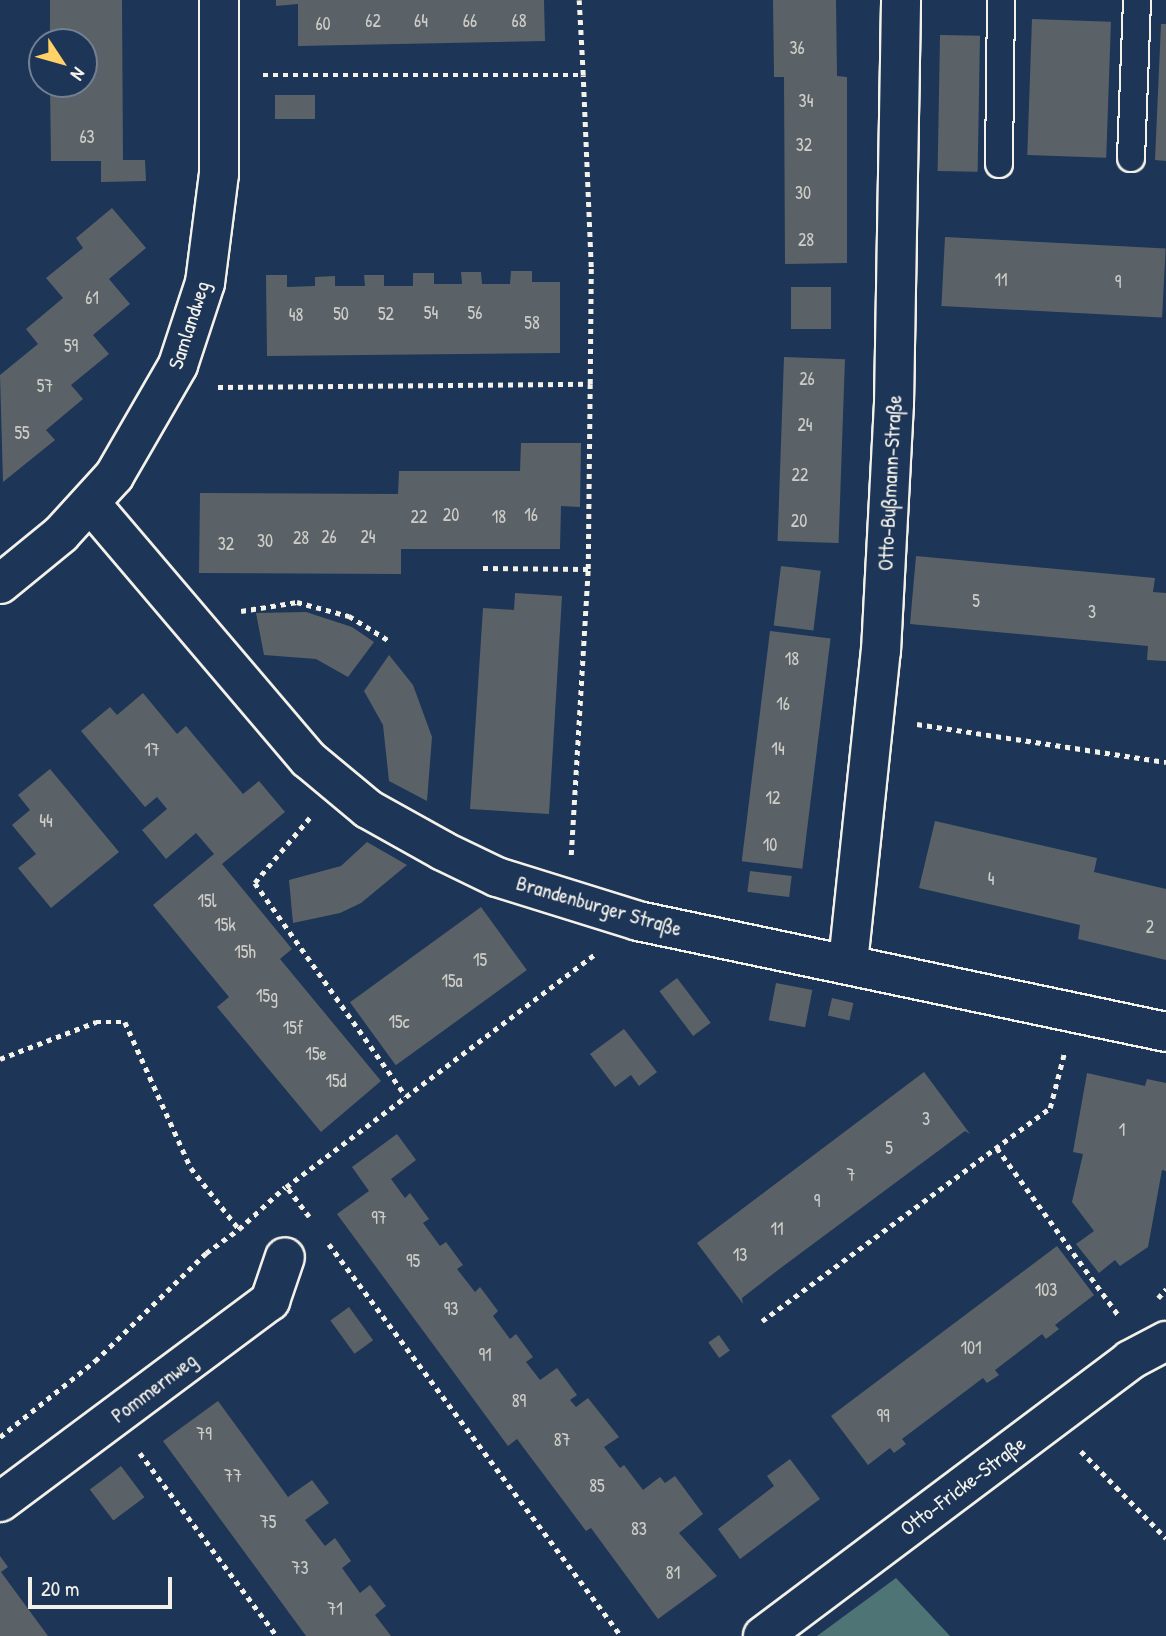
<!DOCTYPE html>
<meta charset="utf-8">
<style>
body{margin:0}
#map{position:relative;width:1166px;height:1636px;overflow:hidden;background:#1d3557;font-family:"Patrick Hand",sans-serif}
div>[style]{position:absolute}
.green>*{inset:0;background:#4f7476}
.building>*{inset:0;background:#5b6267;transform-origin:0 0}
.path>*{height:4.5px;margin-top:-2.25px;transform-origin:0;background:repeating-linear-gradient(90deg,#f4f1e8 0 5px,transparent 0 10px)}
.roads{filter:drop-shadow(2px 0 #f4f1e8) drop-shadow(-2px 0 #f4f1e8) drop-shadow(0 2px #f4f1e8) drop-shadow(0 -2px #f4f1e8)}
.service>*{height:26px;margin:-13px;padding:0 13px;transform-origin:13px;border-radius:13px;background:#1d3557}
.minor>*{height:38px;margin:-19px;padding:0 19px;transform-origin:19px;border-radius:19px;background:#1d3557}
span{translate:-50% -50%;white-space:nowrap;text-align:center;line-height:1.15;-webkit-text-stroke:6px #1d3557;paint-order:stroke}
.number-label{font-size:18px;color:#cecdc8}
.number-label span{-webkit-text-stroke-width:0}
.street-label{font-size:21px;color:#f4f1e8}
.north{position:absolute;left:28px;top:28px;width:70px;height:70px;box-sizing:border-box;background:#1d3557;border:2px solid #738091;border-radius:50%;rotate:126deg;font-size:19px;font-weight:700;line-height:28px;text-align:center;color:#f4f1e8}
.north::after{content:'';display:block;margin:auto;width:24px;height:32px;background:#ffd166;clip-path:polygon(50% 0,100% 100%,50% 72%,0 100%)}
.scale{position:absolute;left:28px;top:1577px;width:144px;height:32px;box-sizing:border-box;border:4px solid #f4f1e8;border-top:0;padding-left:9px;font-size:21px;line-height:24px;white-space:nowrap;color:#f4f1e8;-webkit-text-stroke:5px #1d3557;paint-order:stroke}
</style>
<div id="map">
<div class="green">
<i style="clip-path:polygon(896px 1578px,950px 1636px,817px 1636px)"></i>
</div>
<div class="building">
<i style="clip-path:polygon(50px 0,122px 0,123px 160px,145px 160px,146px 181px,101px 182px,101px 161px,51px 161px,50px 84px,84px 84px,84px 42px,50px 42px)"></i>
<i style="clip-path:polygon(276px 0,544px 0,545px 41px,298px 46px,298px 4px,276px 6px)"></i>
<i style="clip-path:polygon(773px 0,836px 0,837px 76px,847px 77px,847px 263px,785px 264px,784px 77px,774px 77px)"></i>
<i style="left:1032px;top:19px;width:79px;height:136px;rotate:2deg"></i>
<i style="clip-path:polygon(1161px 24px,1166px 24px,1166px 161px,1155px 160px)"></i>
<i style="left:940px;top:35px;width:40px;height:136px;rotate:1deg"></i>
<i style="left:315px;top:95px;width:24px;height:40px;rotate:90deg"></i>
<i style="clip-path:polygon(112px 208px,146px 248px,109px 279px,130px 304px,93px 335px,109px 354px,71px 385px,83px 399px,46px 430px,55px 440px,3px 482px,0 375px,38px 344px,26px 329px,63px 298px,46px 278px,83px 248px,76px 238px)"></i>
<i style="left:945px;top:237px;width:221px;height:69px;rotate:3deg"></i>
<i style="clip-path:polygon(511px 271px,532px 271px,532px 282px,560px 282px,560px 353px,267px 356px,266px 275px,287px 275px,287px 287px,315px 286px,315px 277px,335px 276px,335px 286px,365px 286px,364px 275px,384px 275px,384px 286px,413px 286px,413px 273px,434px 273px,434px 284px,462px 284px,461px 272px,481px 272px,482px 284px,510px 284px)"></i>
<i style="left:791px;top:287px;width:40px;height:42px"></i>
<i style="left:784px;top:357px;width:61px;height:184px;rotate:2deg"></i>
<i style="clip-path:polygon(521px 443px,581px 443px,580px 507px,561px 506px,560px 549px,401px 549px,401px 574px,199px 573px,200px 493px,398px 494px,399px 471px,520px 471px)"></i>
<i style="clip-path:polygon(916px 556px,1155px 578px,1153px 592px,1166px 593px,1166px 661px,1147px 660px,1148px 646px,910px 624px)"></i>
<i style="left:781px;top:566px;width:40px;height:60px;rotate:7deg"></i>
<i style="clip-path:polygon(515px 593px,562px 596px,549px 814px,470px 809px,483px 608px,514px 610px)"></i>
<i style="clip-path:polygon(306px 612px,352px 627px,374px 642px,348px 677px,316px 659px,264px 655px,256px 613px)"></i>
<i style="left:770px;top:631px;width:61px;height:232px;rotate:7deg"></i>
<i style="clip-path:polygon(389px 655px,413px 685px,432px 737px,427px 801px,389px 781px,383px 725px,364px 691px)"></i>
<i style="clip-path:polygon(143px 693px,177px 734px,186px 726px,243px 794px,259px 781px,285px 812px,222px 864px,292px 949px,280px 959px,381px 1081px,321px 1132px,217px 1007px,229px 997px,153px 905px,214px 854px,196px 833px,166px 859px,142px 830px,167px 809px,157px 797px,145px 807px,81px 731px,110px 707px,117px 715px)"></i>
<i style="clip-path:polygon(50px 769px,119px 852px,51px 908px,18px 868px,36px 854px,12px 825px,30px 810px,18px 795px)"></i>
<i style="clip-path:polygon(935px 821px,1097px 858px,1094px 872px,1166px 889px,1166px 960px,1078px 939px,1080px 925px,919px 888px)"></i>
<i style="clip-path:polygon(367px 842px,407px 865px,361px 903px,340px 913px,293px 923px,289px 880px,341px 866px)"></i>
<i style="left:750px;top:871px;width:42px;height:21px;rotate:7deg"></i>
<i style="left:481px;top:907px;width:78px;height:162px;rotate:54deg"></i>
<i style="left:677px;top:978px;width:56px;height:22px;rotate:53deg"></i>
<i style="left:776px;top:983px;width:37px;height:38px;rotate:11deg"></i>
<i style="left:832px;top:998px;width:22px;height:18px;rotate:13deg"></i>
<i style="clip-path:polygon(624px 1029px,657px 1072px,639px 1086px,631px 1075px,615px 1087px,590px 1054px)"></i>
<i style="clip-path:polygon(924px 1072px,970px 1134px,965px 1131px,778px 1270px,742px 1298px,743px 1304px,697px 1243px)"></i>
<i style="clip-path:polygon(1087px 1073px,1145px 1086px,1147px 1079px,1166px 1083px,1166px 1171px,1162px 1170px,1148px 1247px,1120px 1266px,1115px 1260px,1099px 1273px,1076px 1244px,1094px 1231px,1072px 1202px,1083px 1154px,1073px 1152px)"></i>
<i style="clip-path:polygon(397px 1134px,416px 1160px,391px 1179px,405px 1198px,410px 1193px,429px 1219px,423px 1223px,440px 1246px,446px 1242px,463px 1265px,457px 1269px,475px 1292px,480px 1287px,498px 1311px,493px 1316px,510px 1339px,516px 1334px,533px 1357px,526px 1362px,540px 1380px,557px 1368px,577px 1395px,570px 1400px,576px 1407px,588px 1398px,619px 1437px,604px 1447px,620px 1468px,624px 1465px,643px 1490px,660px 1477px,665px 1483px,675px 1476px,703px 1514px,679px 1533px,717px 1576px,658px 1619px,591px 1528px,586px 1531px,517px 1439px,508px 1446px,337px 1214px,369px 1191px,352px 1167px)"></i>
<i style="clip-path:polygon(1057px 1246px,1094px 1295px,1055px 1325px,1059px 1329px,1046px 1339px,1042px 1334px,995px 1370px,999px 1375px,987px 1383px,983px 1378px,902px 1439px,906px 1444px,894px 1453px,890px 1448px,868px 1465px,831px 1416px)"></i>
<i style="left:349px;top:1307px;width:41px;height:23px;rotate:54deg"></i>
<i style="left:719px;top:1335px;width:19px;height:13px;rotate:55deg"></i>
<i style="clip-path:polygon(218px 1401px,288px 1497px,312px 1480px,329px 1503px,305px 1520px,325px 1546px,335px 1538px,351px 1561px,342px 1568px,360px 1593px,370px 1585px,386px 1606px,375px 1615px,391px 1636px,306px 1636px,163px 1441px)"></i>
<i style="clip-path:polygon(790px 1459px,820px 1499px,740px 1559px,718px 1529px,774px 1486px,767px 1476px)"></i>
<i style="left:121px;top:1466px;width:39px;height:39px;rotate:53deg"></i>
<i style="clip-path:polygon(0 1556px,8px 1567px,1px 1572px,48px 1636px,0 1636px)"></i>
</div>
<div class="path">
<i style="left:263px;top:75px;width:320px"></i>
<i style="left:583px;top:75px;width:75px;rotate:-93.1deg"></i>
<i style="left:218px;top:387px;width:372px;rotate:-0.5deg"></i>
<i style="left:590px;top:384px;width:117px;rotate:-89.5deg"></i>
<i style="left:591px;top:267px;width:192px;rotate:-92.4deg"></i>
<i style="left:483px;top:568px;width:105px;rotate:0.5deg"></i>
<i style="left:241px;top:611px;width:57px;rotate:-9.1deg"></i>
<i style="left:297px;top:602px;width:54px;rotate:15.1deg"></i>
<i style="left:349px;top:616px;width:46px;rotate:31.6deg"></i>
<i style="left:917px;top:724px;width:252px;rotate:8.7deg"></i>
<i style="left:310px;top:818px;width:85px;rotate:130.2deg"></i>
<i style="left:255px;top:883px;width:261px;rotate:54.7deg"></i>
<i style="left:571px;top:855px;width:287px;rotate:-86.6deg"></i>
<i style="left:588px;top:569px;width:185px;rotate:-89.4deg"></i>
<i style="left:0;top:1059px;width:103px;rotate:-21.1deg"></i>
<i style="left:96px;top:1022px;width:29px"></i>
<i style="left:125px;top:1022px;width:160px;rotate:65.7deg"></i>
<i style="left:191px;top:1168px;width:78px;rotate:51.8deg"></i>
<i style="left:239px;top:1229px;width:62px;rotate:-42.4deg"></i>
<i style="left:997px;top:1148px;width:209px;rotate:54deg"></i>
<i style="left:309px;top:1217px;width:38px;rotate:-127deg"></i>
<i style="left:286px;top:1187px;width:387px;rotate:-37deg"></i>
<i style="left:329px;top:1244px;width:489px;rotate:53.3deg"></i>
<i style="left:1158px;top:1298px;width:12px;rotate:-48deg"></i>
<i style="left:762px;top:1321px;width:358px;rotate:-36.5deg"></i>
<i style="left:1050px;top:1108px;width:56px;rotate:-75.5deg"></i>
<i style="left:0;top:1437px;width:122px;rotate:-38.7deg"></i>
<i style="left:95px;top:1361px;width:155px;rotate:-44.2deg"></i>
<i style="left:206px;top:1253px;width:41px;rotate:-36deg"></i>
<i style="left:1081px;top:1451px;width:122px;rotate:45.7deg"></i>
<i style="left:140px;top:1453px;width:229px;rotate:53.2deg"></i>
</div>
<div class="roads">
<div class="service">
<i style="left:1131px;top:158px;width:158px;rotate:-87.8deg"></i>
<i style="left:999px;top:164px;width:164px;rotate:-89.3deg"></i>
</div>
<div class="minor">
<i style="left:91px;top:504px;width:335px;rotate:49.6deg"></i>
<i style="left:308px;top:759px;width:78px;rotate:39.8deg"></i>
<i style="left:368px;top:809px;width:86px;rotate:29.2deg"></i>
<i style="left:443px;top:851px;width:60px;rotate:25.7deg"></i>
<i style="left:497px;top:877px;width:148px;rotate:17.3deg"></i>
<i style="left:638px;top:921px;width:540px;rotate:11.87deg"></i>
<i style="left:0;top:584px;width:79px;rotate:-39.3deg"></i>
<i style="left:61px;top:534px;width:79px;rotate:-47.6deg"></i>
<i style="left:114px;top:476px;width:128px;rotate:-60deg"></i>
<i style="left:178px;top:365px;width:86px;rotate:-71.8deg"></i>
<i style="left:205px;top:283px;width:110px;rotate:-82.7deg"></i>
<i style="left:219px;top:174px;width:174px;rotate:-90deg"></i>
<i style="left:848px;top:963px;width:314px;rotate:-84deg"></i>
<i style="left:881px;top:651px;width:247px;rotate:-87deg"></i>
<i style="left:894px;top:404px;width:404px;rotate:-89deg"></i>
<i style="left:0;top:1502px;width:337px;rotate:-36.7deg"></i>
<i style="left:270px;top:1301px;width:46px;rotate:-71.2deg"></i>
<i style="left:763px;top:1636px;width:459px;rotate:-36.9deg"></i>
<i style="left:1130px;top:1360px;width:41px;rotate:-27.8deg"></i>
</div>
</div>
<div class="number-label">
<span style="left:373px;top:21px">62</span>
<span style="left:421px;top:21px">64</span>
<span style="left:470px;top:21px">66</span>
<span style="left:519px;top:21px">68</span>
<span style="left:323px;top:24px">60</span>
<span style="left:797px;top:48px">36</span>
<span style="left:806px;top:101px">34</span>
<span style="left:87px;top:137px">63</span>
<span style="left:804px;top:145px">32</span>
<span style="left:803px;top:193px">30</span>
<span style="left:806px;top:240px">28</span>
<span style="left:1001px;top:280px">11</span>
<span style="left:1118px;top:282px">9</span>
<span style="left:92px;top:298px">61</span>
<span style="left:431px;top:313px">54</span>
<span style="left:475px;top:313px">56</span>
<span style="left:341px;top:314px">50</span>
<span style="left:386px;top:314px">52</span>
<span style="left:296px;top:315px">48</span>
<span style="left:532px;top:323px">58</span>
<span style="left:71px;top:346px">59</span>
<span style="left:807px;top:379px">26</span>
<span style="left:45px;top:386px">57</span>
<span style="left:805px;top:425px">24</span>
<span style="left:22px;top:433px">55</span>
<span style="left:800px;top:475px">22</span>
<span style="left:451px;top:515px">20</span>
<span style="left:531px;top:515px">16</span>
<span style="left:419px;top:517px">22</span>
<span style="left:499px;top:517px">18</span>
<span style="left:799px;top:521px">20</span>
<span style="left:329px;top:537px">26</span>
<span style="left:368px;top:537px">24</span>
<span style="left:301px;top:538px">28</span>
<span style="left:265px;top:541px">30</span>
<span style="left:226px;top:544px">32</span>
<span style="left:976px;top:601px">5</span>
<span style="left:1092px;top:612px">3</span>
<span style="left:792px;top:659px">18</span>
<span style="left:783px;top:704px">16</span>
<span style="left:778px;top:749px">14</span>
<span style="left:152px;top:750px">17</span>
<span style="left:773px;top:798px">12</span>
<span style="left:46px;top:821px">44</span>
<span style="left:770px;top:845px">10</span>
<span style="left:991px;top:879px">4</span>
<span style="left:207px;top:901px">15l</span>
<span style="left:225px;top:925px">15k</span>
<span style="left:1150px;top:927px">2</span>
<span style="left:245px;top:952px">15h</span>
<span style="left:480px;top:960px">15</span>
<span style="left:452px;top:981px">15a</span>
<span style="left:267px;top:996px">15g</span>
<span style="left:399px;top:1022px">15c</span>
<span style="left:293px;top:1028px">15f</span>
<span style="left:316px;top:1054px">15e</span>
<span style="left:336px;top:1081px">15d</span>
<span style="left:926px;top:1119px">3</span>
<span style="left:1122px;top:1130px">1</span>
<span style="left:889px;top:1148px">5</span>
<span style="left:851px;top:1175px">7</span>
<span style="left:817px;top:1201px">9</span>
<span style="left:379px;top:1218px">97</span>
<span style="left:777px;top:1229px">11</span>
<span style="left:740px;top:1255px">13</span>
<span style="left:413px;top:1261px">95</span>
<span style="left:1046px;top:1290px">103</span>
<span style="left:451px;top:1309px">93</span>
<span style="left:971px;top:1348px">101</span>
<span style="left:485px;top:1355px">91</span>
<span style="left:519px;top:1401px">89</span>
<span style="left:883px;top:1416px">99</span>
<span style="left:204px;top:1434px">79</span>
<span style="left:562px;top:1440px">87</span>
<span style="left:233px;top:1476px">77</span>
<span style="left:597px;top:1486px">85</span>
<span style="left:268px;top:1522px">75</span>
<span style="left:639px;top:1529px">83</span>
<span style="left:300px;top:1568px">73</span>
<span style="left:673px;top:1573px">81</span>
<span style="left:335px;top:1609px">71</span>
</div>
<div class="street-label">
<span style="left:189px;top:325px;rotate:-72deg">Samlandweg</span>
<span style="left:890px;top:483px;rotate:-87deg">Otto-Bußmann-Straße</span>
<span style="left:599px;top:906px;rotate:16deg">Brandenburger Straße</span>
<span style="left:154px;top:1388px;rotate:-37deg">Pommernweg</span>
<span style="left:963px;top:1486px;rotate:-37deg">Otto-Fricke-Straße</span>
</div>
<div class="north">N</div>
<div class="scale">20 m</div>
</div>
